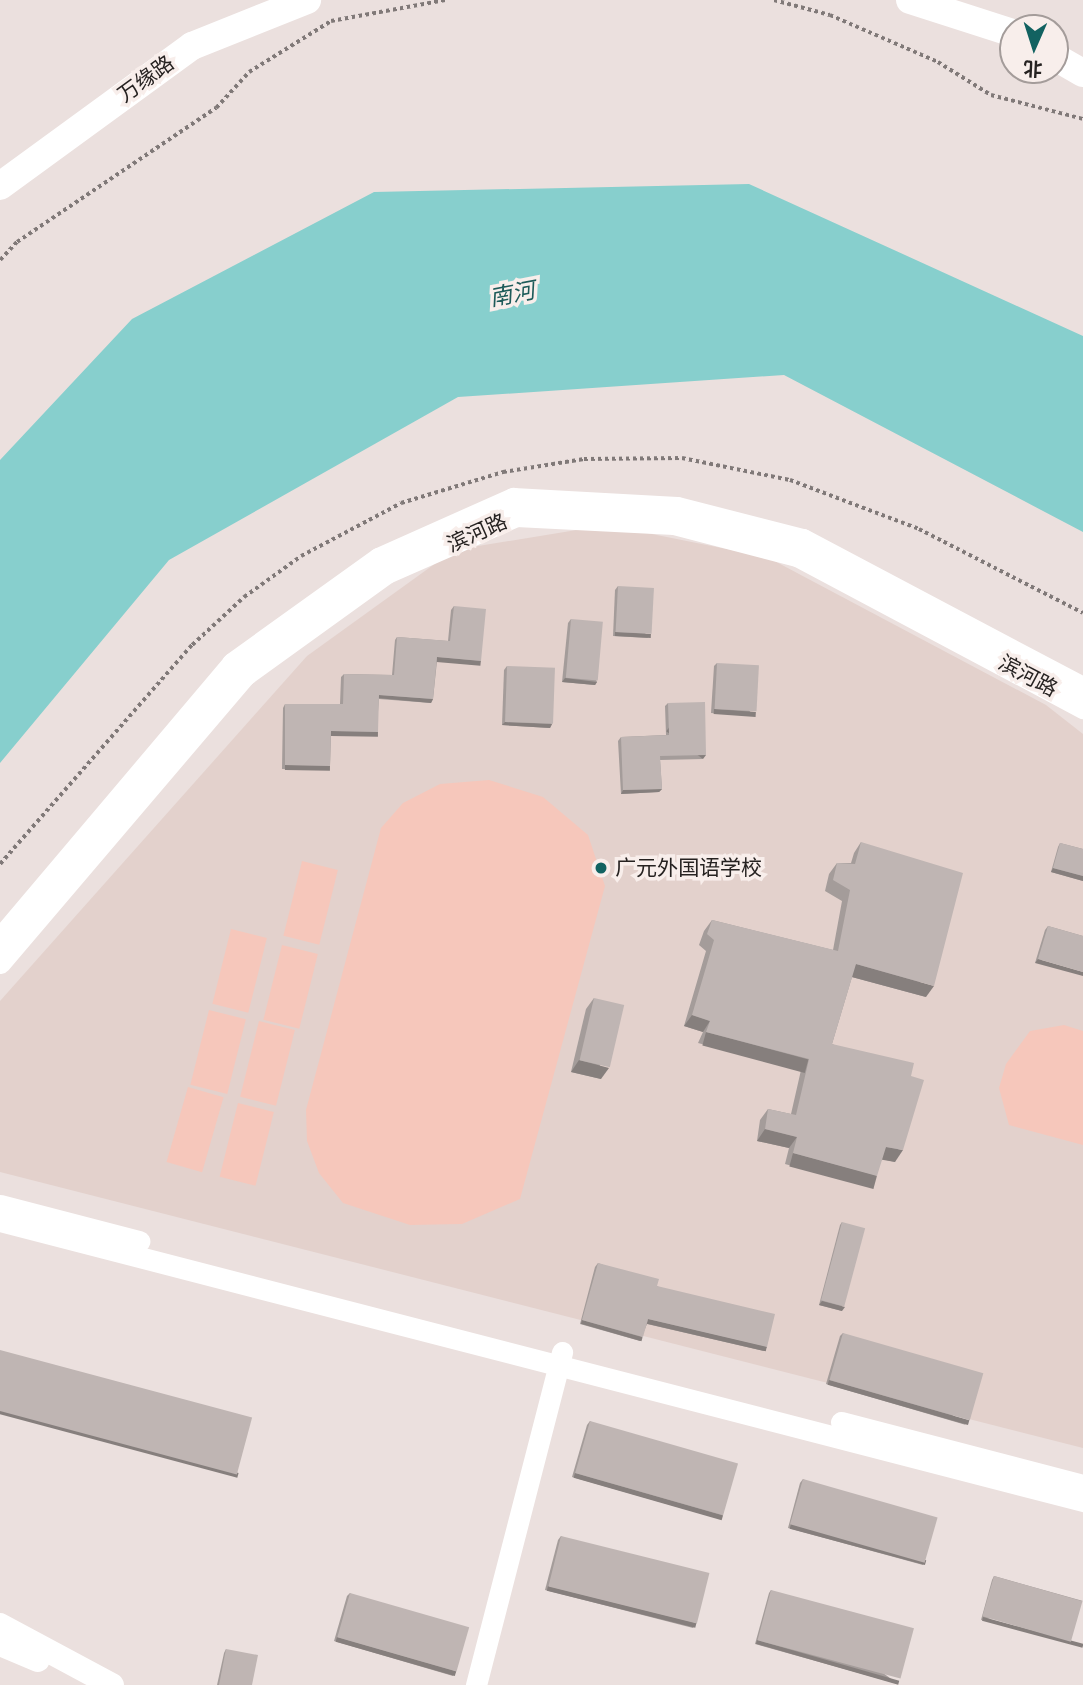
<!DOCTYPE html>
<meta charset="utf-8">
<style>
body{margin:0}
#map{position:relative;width:1083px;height:1685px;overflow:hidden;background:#ebe0de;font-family:Rubik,"Noto Sans SC",sans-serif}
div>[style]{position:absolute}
.built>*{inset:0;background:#e3d1cc}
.green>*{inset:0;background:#f6c7bb;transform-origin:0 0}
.water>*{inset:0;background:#87cfcd}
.path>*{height:3.5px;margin-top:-1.75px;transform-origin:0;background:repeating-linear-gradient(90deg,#807978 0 3.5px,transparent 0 7px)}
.secondary>*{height:21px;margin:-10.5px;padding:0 10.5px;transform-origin:10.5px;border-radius:10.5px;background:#fff}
.primary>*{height:24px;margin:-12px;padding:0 12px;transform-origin:12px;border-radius:12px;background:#fff}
.highway>*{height:28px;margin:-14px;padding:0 14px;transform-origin:14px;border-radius:14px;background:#fff}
.wall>*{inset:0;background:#a49c9a}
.shaded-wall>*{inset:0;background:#867f7d;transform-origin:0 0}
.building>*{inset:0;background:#bfb5b3;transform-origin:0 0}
.dots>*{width:19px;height:19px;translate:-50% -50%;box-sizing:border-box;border:4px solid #f8eeeb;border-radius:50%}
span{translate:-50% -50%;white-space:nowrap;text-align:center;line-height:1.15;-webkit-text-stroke:7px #f8eeeb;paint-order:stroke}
.street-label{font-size:21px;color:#262221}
.poi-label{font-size:21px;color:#262221}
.left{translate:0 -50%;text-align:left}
.water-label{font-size:23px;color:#1e5b5a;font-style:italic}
.north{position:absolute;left:999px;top:14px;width:70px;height:70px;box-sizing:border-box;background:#f8eeeb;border:2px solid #a49c9a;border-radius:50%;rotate:183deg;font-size:19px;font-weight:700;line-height:28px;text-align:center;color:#262221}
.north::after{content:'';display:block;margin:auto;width:24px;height:32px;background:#126261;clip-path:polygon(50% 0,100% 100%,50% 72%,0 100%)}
</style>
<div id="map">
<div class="built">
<i style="clip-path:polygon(607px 525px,767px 557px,1046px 705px,1083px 734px,1083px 1448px,0 1172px,0 1001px,307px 656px,454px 550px)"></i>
</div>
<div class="green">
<i style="clip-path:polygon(489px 780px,543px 797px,588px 835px,605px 886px,520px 1199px,462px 1224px,410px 1225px,343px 1203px,319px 1173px,307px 1141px,306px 1110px,381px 828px,403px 803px,440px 784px)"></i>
<i style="left:302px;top:861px;width:37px;height:77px;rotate:14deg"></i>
<i style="left:231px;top:929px;width:37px;height:77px;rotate:14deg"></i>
<i style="left:282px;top:945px;width:37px;height:77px;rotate:14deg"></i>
<i style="left:209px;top:1010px;width:38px;height:77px;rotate:14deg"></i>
<i style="left:259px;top:1021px;width:37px;height:78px;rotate:14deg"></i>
<i style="clip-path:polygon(1064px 1025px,1083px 1031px,1083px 1145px,1009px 1125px,999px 1088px,1006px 1064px,1030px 1031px)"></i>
<i style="left:188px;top:1087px;width:37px;height:78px;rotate:16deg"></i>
<i style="left:238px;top:1103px;width:37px;height:76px;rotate:14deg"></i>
</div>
<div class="water">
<i style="clip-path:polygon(749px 184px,1083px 336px,1083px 532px,784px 375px,458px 397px,169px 560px,0 763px,0 460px,132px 319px,374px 192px)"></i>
</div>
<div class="path">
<i style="left:774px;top:0;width:58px;rotate:15deg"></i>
<i style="left:830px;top:15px;width:118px;rotate:23.5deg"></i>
<i style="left:938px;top:62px;width:62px;rotate:31.9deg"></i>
<i style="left:991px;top:95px;width:95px;rotate:14.6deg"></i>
<i style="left:0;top:260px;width:25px;rotate:-47deg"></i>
<i style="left:17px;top:242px;width:240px;rotate:-34deg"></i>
<i style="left:216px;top:108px;width:49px;rotate:-47.5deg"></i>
<i style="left:249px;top:72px;width:97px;rotate:-31.9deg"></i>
<i style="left:331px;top:21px;width:116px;rotate:-10.4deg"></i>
<i style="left:0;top:864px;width:291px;rotate:-48.8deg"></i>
<i style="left:192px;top:645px;width:71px;rotate:-42.7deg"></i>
<i style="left:244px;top:597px;width:70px;rotate:-35.7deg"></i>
<i style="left:301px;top:556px;width:113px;rotate:-27.9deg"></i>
<i style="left:401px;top:503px;width:107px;rotate:-16.9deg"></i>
<i style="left:503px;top:472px;width:82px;rotate:-9.1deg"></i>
<i style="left:584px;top:459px;width:98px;rotate:-0.6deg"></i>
<i style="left:682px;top:458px;width:110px;rotate:11.5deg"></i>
<i style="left:790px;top:480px;width:138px;rotate:20.8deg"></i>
<i style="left:919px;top:529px;width:184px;rotate:27.1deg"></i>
</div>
<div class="secondary">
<i style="left:0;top:938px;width:360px;rotate:-49.8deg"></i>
<i style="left:232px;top:663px;width:180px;rotate:-35.7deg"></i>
<i style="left:378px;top:558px;width:148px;rotate:-24deg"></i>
<i style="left:513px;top:498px;width:164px;rotate:3.1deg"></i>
<i style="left:677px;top:507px;width:130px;rotate:14.3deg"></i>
<i style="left:803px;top:539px;width:317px;rotate:27.9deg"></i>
<i style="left:0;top:963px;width:377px;rotate:-49.6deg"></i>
<i style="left:244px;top:676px;width:176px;rotate:-35.8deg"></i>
<i style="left:387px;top:573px;width:141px;rotate:-23.8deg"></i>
<i style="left:516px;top:516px;width:158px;rotate:2.9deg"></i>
<i style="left:674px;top:524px;width:127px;rotate:14.6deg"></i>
<i style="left:797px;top:556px;width:324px;rotate:28deg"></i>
<i style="left:0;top:1205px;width:144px;rotate:14.5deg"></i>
<i style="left:0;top:1221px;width:1119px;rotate:14.5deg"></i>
<i style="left:841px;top:1422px;width:250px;rotate:14.6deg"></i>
<i style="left:476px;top:1685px;width:344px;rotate:-75.5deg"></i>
</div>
<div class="primary">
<i style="left:0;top:1625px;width:127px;rotate:28.2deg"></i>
<i style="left:0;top:1644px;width:41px;rotate:22.8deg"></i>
</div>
<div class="highway">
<i style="left:910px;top:0;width:108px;rotate:17.8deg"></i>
<i style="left:1055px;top:57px;width:32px;rotate:30deg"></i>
<i style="left:0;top:186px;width:238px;rotate:-36.1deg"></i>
<i style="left:192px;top:46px;width:124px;rotate:-21.8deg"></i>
</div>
<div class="wall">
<i style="clip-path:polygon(618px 586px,648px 638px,613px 636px,615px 590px)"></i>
<i style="clip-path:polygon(454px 606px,481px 661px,478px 665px,437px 661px,433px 699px,431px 703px,379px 699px,376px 736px,331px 735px,330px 766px,328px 770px,282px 769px,283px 708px,285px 704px,340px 704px,341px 677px,344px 674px,392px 675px,395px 640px,397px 637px,448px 641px,451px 610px)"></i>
<i style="clip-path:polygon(571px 619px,597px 682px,595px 685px,562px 682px,568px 623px)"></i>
<i style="clip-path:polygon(717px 663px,753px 716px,711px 713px,714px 666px)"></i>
<i style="clip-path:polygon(507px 666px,552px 724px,550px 728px,502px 725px,504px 670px)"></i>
<i style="clip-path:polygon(668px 703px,703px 759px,660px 760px,662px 789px,659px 792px,621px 794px,618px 741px,621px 737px,666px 735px,665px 706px)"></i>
<i style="clip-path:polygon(861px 842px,926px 997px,852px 977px,832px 1044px,911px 1076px,895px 1162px,882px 1159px,869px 1187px,785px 1164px,789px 1148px,757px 1141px,760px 1120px,768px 1109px,791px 1114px,801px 1070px,698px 1043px,703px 1032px,684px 1026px,706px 951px,699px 945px,704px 931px,712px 920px,833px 950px,842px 901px,825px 891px,829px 874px,837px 863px,851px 863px,854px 853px)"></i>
<i style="clip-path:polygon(1060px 843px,1083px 849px,1083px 881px,1051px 872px,1058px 847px)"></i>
<i style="clip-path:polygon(1048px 926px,1083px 936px,1035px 963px,1045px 930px)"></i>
<i style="clip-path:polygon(594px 998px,601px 1079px,571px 1072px,586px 1009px)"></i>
<i style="clip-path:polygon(842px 1222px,842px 1311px,819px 1305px,840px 1225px)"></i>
<i style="clip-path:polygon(598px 1263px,657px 1286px,767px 1347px,764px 1351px,647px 1324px,640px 1341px,580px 1324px,595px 1267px)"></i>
<i style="clip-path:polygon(843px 1333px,966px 1425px,826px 1384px,840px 1336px)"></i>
<i style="clip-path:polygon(590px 1421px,723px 1515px,720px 1519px,572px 1477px,587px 1425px)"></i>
<i style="clip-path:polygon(803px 1479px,926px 1561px,923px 1565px,788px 1528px,800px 1483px)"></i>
<i style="clip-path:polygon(561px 1536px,696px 1624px,693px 1628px,545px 1590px,558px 1540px)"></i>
<i style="clip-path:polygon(994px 1576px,1083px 1601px,981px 1620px,992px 1580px)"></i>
<i style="clip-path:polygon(771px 1590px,898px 1684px,755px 1644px,769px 1593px)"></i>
<i style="clip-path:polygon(350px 1593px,456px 1672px,453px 1676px,334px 1641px,347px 1596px)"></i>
<i style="clip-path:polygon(226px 1649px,252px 1685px,217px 1685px,224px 1653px)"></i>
</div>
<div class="shaded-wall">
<i style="left:615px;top:632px;width:36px;height:4px;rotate:3deg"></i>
<i style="left:437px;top:657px;width:44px;height:5px;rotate:5deg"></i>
<i style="clip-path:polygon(565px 678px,597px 682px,595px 685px,562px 682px)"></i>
<i style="clip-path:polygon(379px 695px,433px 699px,431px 703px,377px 698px)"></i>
<i style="left:714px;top:709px;width:42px;height:5px;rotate:4deg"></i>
<i style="clip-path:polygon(505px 722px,552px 724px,550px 728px,502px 725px)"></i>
<i style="left:331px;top:731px;width:47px;height:5px;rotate:1deg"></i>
<i style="left:706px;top:755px;width:5px;height:46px;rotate:127deg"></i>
<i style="left:285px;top:765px;width:45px;height:5px;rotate:1deg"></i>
<i style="clip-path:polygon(662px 789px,659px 792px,621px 794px,623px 790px)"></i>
<i style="clip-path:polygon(1053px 868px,1083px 876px,1083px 881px,1051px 872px)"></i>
<i style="clip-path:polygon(1038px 959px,1083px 972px,1083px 976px,1035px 963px)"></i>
<i style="clip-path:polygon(856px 964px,934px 986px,926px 997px,848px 976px)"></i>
<i style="clip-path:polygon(692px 1015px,710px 1021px,703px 1032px,684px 1026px)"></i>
<i style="left:706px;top:1032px;width:106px;height:14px;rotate:15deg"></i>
<i style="clip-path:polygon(579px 1060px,609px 1068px,601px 1079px,571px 1072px)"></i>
<i style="clip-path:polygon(765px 1129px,797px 1137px,789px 1148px,757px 1141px)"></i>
<i style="clip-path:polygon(886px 1147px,903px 1150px,895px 1162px,878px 1159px)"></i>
<i style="left:793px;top:1153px;width:87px;height:14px;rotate:15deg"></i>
<i style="clip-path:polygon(822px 1301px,845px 1307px,842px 1311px,819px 1305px)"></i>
<i style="left:648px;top:1319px;width:122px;height:5px;rotate:13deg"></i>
<i style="left:582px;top:1320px;width:63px;height:4px;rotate:16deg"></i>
<i style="left:829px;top:1380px;width:146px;height:5px;rotate:16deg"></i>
<i style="left:0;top:1409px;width:247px;height:5px;rotate:15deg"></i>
<i style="left:575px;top:1473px;width:154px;height:5px;rotate:16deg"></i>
<i style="left:791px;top:1524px;width:140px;height:5px;rotate:15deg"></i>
<i style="left:548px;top:1586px;width:153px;height:5px;rotate:14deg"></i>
<i style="left:983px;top:1617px;width:104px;height:4px;rotate:15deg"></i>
<i style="left:337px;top:1637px;width:124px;height:5px;rotate:16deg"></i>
<i style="left:757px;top:1640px;width:148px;height:4px;rotate:16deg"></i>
</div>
<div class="building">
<i style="left:618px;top:586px;width:36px;height:46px;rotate:3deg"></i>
<i style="clip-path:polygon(454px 606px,486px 609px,481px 661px,437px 657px,433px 699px,379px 695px,378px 732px,331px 731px,330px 766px,285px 765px,285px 704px,343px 704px,344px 674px,394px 675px,397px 637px,450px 641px)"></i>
<i style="left:571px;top:619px;width:32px;height:59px;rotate:5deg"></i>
<i style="left:717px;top:663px;width:42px;height:46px;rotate:3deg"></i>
<i style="left:507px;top:666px;width:48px;height:56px;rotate:2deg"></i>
<i style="clip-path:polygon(705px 702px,706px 755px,660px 756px,662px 789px,623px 790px,621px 737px,669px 735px,668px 703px)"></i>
<i style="clip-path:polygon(861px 842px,963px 873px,934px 986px,856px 964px,832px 1044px,914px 1063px,911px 1076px,924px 1080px,903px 1150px,886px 1147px,877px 1176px,793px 1153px,797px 1137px,765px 1129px,768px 1109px,796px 1115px,809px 1059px,706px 1032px,710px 1021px,692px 1015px,714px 940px,707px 934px,712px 920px,838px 951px,850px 890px,833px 880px,837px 863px,855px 864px)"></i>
<i style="clip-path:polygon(1060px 843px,1083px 849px,1083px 876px,1053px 868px)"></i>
<i style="clip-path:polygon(1048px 926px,1083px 936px,1083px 972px,1038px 959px)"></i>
<i style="left:594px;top:998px;width:31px;height:64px;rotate:13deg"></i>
<i style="left:842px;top:1222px;width:24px;height:81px;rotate:15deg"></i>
<i style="clip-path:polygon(598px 1263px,659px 1279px,657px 1286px,775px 1314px,767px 1347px,648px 1319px,643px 1337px,582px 1320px)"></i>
<i style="left:843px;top:1333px;width:146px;height:49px;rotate:16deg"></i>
<i style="left:0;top:1350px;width:261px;height:59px;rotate:15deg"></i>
<i style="left:590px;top:1421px;width:154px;height:54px;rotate:16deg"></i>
<i style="left:803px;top:1479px;width:140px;height:47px;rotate:16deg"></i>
<i style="left:561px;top:1536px;width:153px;height:52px;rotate:14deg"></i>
<i style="left:994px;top:1576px;width:92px;height:42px;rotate:16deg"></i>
<i style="left:771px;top:1590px;width:148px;height:52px;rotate:15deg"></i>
<i style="left:350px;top:1593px;width:124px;height:46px;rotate:16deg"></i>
<i style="clip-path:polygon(226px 1649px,258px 1655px,252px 1685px,219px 1685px)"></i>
</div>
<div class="dots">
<i style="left:601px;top:868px;background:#126261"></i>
</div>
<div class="street-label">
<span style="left:146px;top:79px;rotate:-36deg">万缘路</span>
<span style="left:477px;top:533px;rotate:-24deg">滨河路</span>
<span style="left:1028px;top:676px;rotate:28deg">滨河路</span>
</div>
<div class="poi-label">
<span class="left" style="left:615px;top:868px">广元外国语学校</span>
</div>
<div class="water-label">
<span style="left:512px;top:294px;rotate:-11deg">南河</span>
</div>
<div class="north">北</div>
</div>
